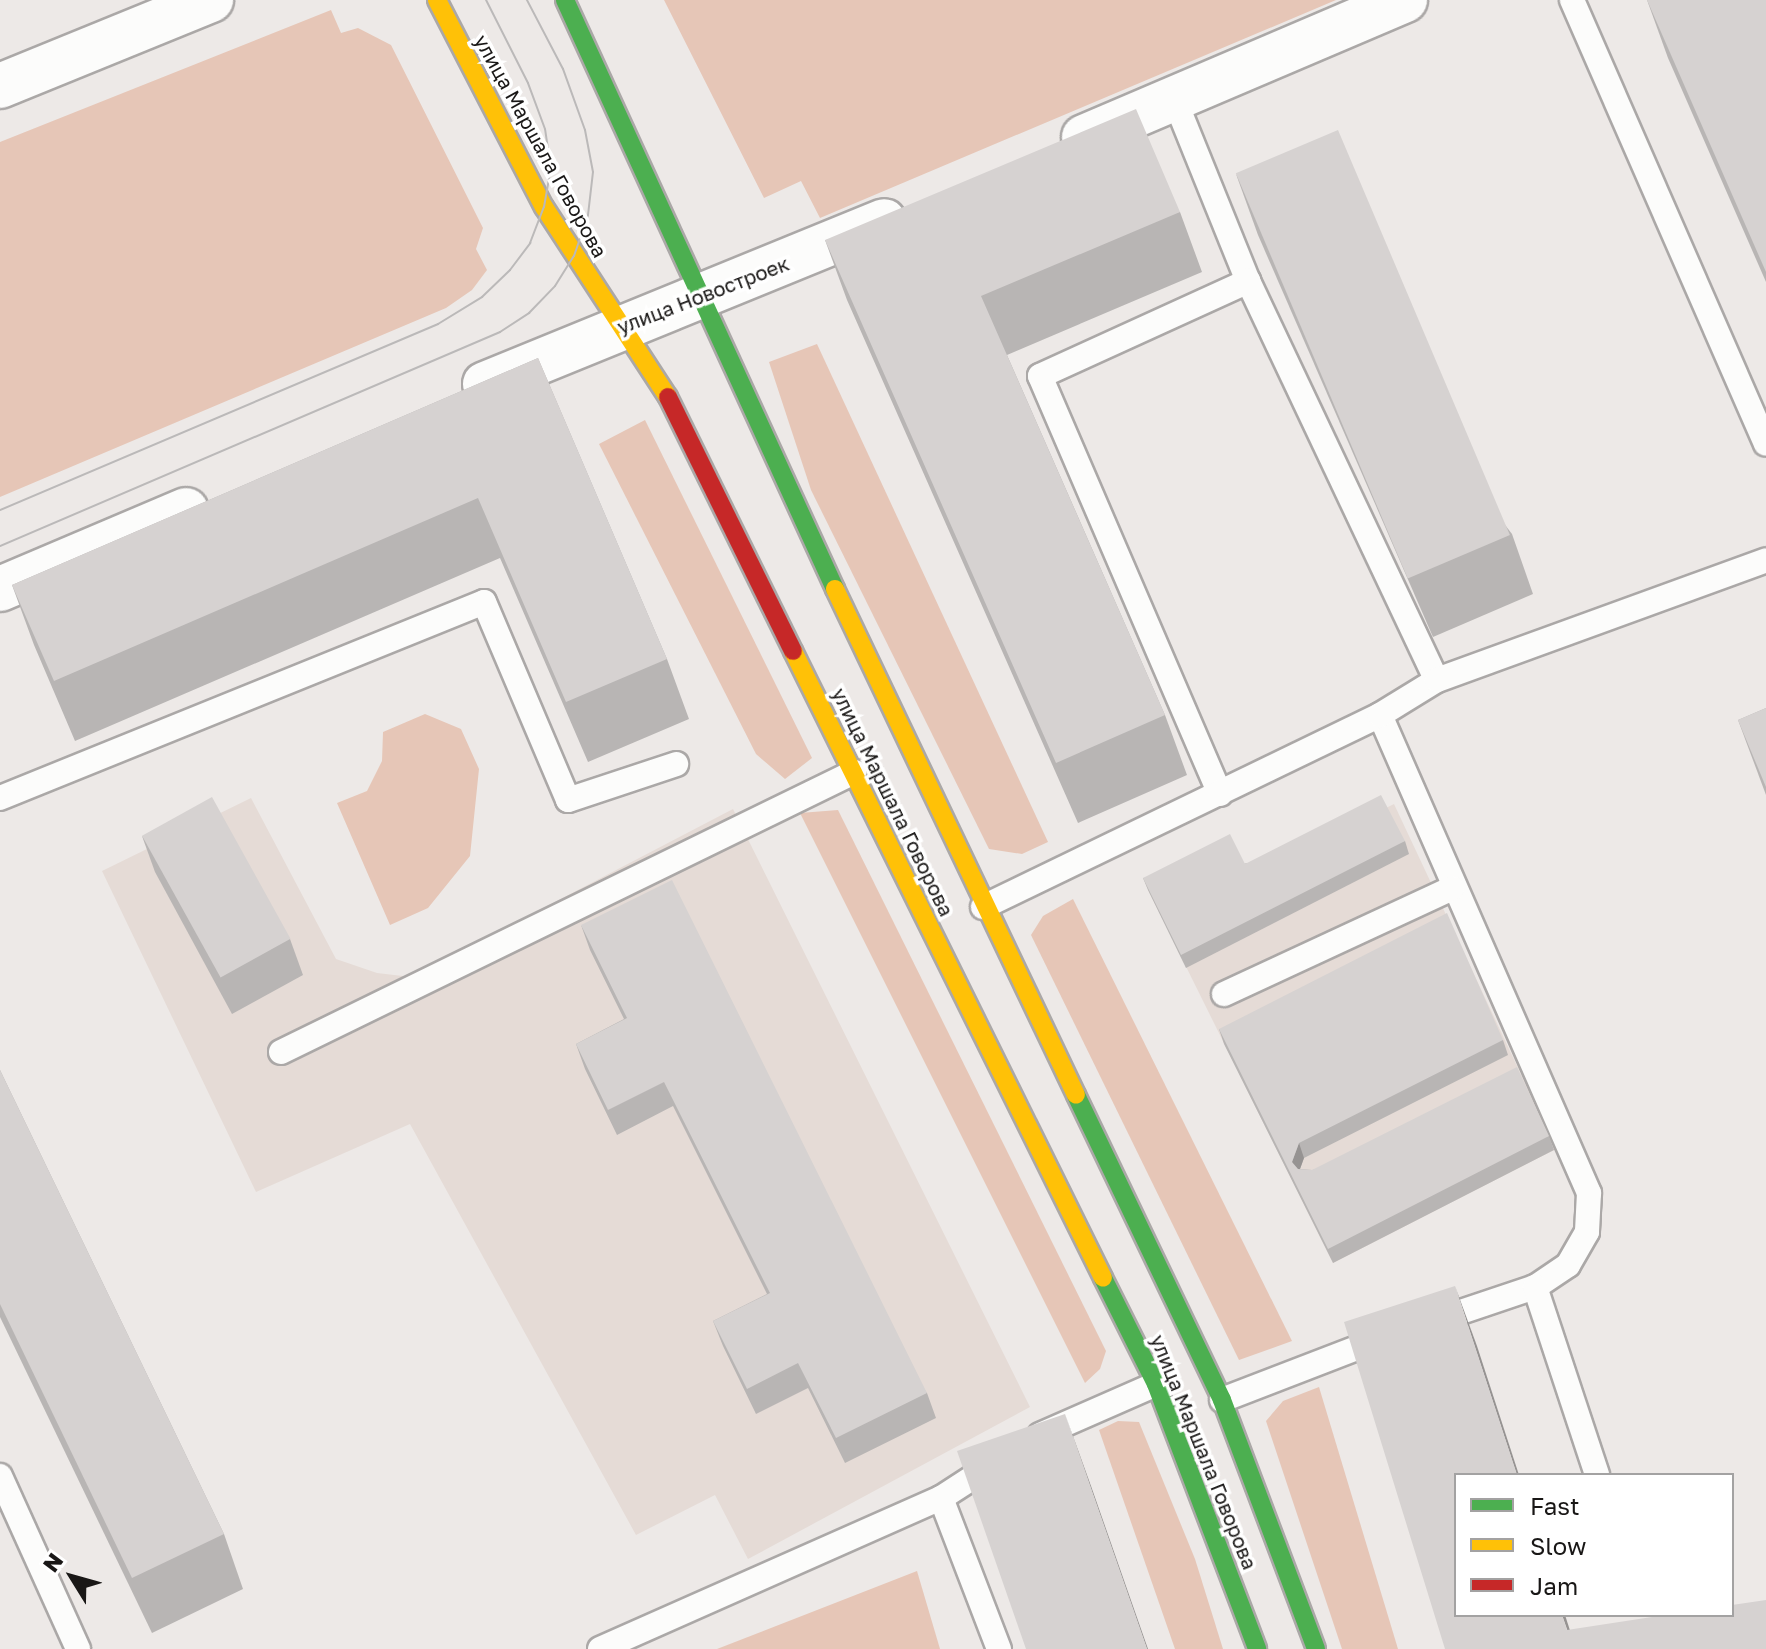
<!DOCTYPE html>
<meta charset="utf-8">
<style>
body{margin:0}
#map{position:relative;width:1766px;height:1649px;overflow:hidden;background:#ede9e7;font-family:"Golos Text",sans-serif}
div>[style]{position:absolute}
.built>*{inset:0;background:#e5dbd6}
.green>*{inset:0;background:#e6c6b7}
.roads{filter:drop-shadow(2px 0 #aba8a7) drop-shadow(-2px 0 #aba8a7) drop-shadow(0 2px #aba8a7) drop-shadow(0 -2px #aba8a7)}
.lane>*{height:24px;margin:-12px;padding:0 12px;transform-origin:12px;border-radius:12px;background:#fcfcfb}
.street>*{height:44px;margin:-22px;padding:0 22px;transform-origin:22px;border-radius:22px;background:#fcfcfb}
.fast>*{height:18px;margin:-9px;padding:0 9px;transform-origin:9px;border-radius:9px;background:#4caf50}
.slow>*{height:18px;margin:-9px;padding:0 9px;transform-origin:9px;border-radius:9px;background:#ffc107}
.jam>*{height:18px;margin:-9px;padding:0 9px;transform-origin:9px;border-radius:9px;background:#c62828}
.tram>*{height:2px;margin:-1px;padding:0 1px;transform-origin:1px;border-radius:1px;background:#bbb9b9}
.wall>*{inset:0;background:#b8b5b4}
.shaded-wall>*{inset:0;background:#969392}
.building>*{inset:0;background:#d6d2d1;transform-origin:0 0}
span{translate:-50% -50%;white-space:nowrap;text-align:center;line-height:1.15;-webkit-text-stroke:7px #fff;paint-order:stroke}
.street-label{font-size:20px;color:#191716}
.legend{position:absolute;left:1454px;top:1473px;width:280px;height:144px;box-sizing:border-box;background:#fff;border:2px solid #a3a2a2;margin:0;padding:10px 14px;list-style:none;font-size:24px;color:#191716}
.legend li{display:flex;align-items:center;gap:16px;height:40px}
.legend b{width:40px;border:2px solid #a3a2a2}
.north{position:absolute;left:32px;top:1537px;width:80px;height:80px;-webkit-text-stroke:6px #fff;paint-order:stroke;rotate:307deg;font-size:22px;font-weight:700;line-height:32px;text-align:center;color:#191716}
.north::after{content:'';display:block;margin:auto;width:28px;height:36px;background:#191716;clip-path:polygon(50% 0,100% 100%,50% 72%,0 100%)}
</style>
<div id="map">
<div class="built">
<i style="clip-path:polygon(251px 798px,336px 959px,377px 973px,411px 977px,733px 809px,1030px 1407px,748px 1559px,715px 1495px,636px 1535px,410px 1124px,256px 1192px,102px 871px)"></i>
<i style="clip-path:polygon(1394px 804px,1556px 1149px,1333px 1263px,1148px 890px,1235px 847px,1249px 876px)"></i>
</div>
<div class="green">
<i style="clip-path:polygon(664px 0,1336px 0,820px 218px,801px 181px,764px 198px)"></i>
<i style="clip-path:polygon(331px 10px,341px 33px,358px 28px,391px 45px,483px 228px,476px 249px,487px 270px,472px 290px,446px 308px,0 497px,0 142px)"></i>
<i style="clip-path:polygon(817px 344px,1048px 842px,1022px 854px,989px 849px,811px 490px,769px 362px)"></i>
<i style="clip-path:polygon(645px 420px,812px 758px,785px 779px,756px 754px,599px 444px)"></i>
<i style="clip-path:polygon(425px 714px,461px 729px,479px 769px,470px 856px,428px 908px,390px 925px,337px 803px,367px 791px,382px 761px,383px 732px)"></i>
<i style="clip-path:polygon(838px 810px,1106px 1351px,1100px 1369px,1085px 1383px,800px 813px)"></i>
<i style="clip-path:polygon(1073px 899px,1292px 1341px,1239px 1360px,1031px 935px,1043px 916px)"></i>
<i style="clip-path:polygon(1319px 1387px,1398px 1649px,1342px 1649px,1266px 1421px,1283px 1401px)"></i>
<i style="clip-path:polygon(1118px 1421px,1139px 1422px,1195px 1559px,1223px 1649px,1175px 1649px,1099px 1430px)"></i>
<i style="clip-path:polygon(917px 1571px,940px 1649px,717px 1649px)"></i>
</div>
<div class="roads">
<div class="lane">
<i style="left:1572px;top:0;width:484px;rotate:66.4deg"></i>
<i style="left:1174px;top:98px;width:197px;rotate:68deg"></i>
<i style="left:1248px;top:281px;width:441px;rotate:64.7deg"></i>
<i style="left:1380px;top:715px;width:522px;rotate:66.38deg"></i>
<i style="left:1589px;top:1193px;width:39px;rotate:93deg"></i>
<i style="left:1587px;top:1232px;width:38px;rotate:120deg"></i>
<i style="left:1568px;top:1265px;width:40px;rotate:146deg"></i>
<i style="left:1535px;top:1287px;width:107px;rotate:161.4deg"></i>
<i style="left:1220px;top:794px;width:455px;rotate:-113.3deg"></i>
<i style="left:1040px;top:376px;width:229px;rotate:-24.5deg"></i>
<i style="left:0;top:798px;width:522px;rotate:-22.05deg"></i>
<i style="left:484px;top:602px;width:215px;rotate:67deg"></i>
<i style="left:568px;top:800px;width:114px;rotate:-18.4deg"></i>
<i style="left:983px;top:907px;width:441px;rotate:-25.8deg"></i>
<i style="left:1380px;top:715px;width:67px;rotate:-31.6deg"></i>
<i style="left:1437px;top:680px;width:350px;rotate:-20deg"></i>
<i style="left:1224px;top:994px;width:251px;rotate:-24.9deg"></i>
<i style="left:281px;top:1052px;width:638px;rotate:-26.04deg"></i>
<i style="left:1535px;top:1287px;width:198px;rotate:71.7deg"></i>
<i style="left:1222px;top:1400px;width:169px;rotate:-21.1deg"></i>
<i style="left:1040px;top:1435px;width:127px;rotate:-23.7deg"></i>
<i style="left:0;top:1476px;width:190px;rotate:65.7deg"></i>
<i style="left:941px;top:1498px;width:162px;rotate:69deg"></i>
<i style="left:600px;top:1649px;width:373px;rotate:-23.9deg"></i>
<i style="left:941px;top:1498px;width:61px;rotate:-32.9deg"></i>
</div>
<div class="street">
<i style="left:0;top:86px;width:228px;rotate:-22.2deg"></i>
<i style="left:1084px;top:137px;width:349px;rotate:-23.1deg"></i>
<i style="left:485px;top:384px;width:431px;rotate:-22.2deg"></i>
<i style="left:0;top:589px;width:202px;rotate:-23deg"></i>
</div>
<div class="fast">
<i style="left:565px;top:0;width:648px;rotate:65.37deg"></i>
<i style="left:1076px;top:1095px;width:338px;rotate:64.4deg"></i>
<i style="left:1222px;top:1400px;width:266px;rotate:69.3deg"></i>
<i style="left:1103px;top:1278px;width:119px;rotate:63.4deg"></i>
<i style="left:1156px;top:1384px;width:284px;rotate:69.1deg"></i>
</div>
<div class="slow">
<i style="left:437px;top:0;width:233px;rotate:62.7deg"></i>
<i style="left:544px;top:207px;width:227px;rotate:56.9deg"></i>
<i style="left:835px;top:589px;width:560px;rotate:64.53deg"></i>
<i style="left:793px;top:651px;width:699px;rotate:63.69deg"></i>
</div>
<div class="jam">
<i style="left:668px;top:397px;width:283px;rotate:63.8deg"></i>
</div>
</div>
<div class="tram">
<i style="left:0;top:510px;width:476px;rotate:-23deg"></i>
<i style="left:438px;top:324px;width:52px;rotate:-31.5deg"></i>
<i style="left:482px;top:297px;width:39px;rotate:-44deg"></i>
<i style="left:510px;top:270px;width:34px;rotate:-53deg"></i>
<i style="left:530px;top:243px;width:39px;rotate:-69deg"></i>
<i style="left:544px;top:207px;width:39px;rotate:-80deg"></i>
<i style="left:551px;top:169px;width:40px;rotate:-98.5deg"></i>
<i style="left:545px;top:129px;width:49px;rotate:-110.3deg"></i>
<i style="left:528px;top:83px;width:93px;rotate:-116.8deg"></i>
<i style="left:0;top:546px;width:544px;rotate:-23.17deg"></i>
<i style="left:500px;top:332px;width:35px;rotate:-33deg"></i>
<i style="left:529px;top:313px;width:37px;rotate:-46deg"></i>
<i style="left:555px;top:286px;width:36px;rotate:-58deg"></i>
<i style="left:574px;top:256px;width:43px;rotate:-71.1deg"></i>
<i style="left:588px;top:215px;width:43px;rotate:-83.4deg"></i>
<i style="left:593px;top:172px;width:43px;rotate:-100.8deg"></i>
<i style="left:585px;top:130px;width:65px;rotate:-109.8deg"></i>
<i style="left:563px;top:69px;width:78px;rotate:-117.6deg"></i>
</div>
<div class="wall">
<i style="clip-path:polygon(1647px 0,1766px 0,1766px 282px,1668px 58px)"></i>
<i style="clip-path:polygon(1236px 174px,1512px 534px,1533px 594px,1433px 637px,1258px 235px)"></i>
<i style="clip-path:polygon(1180px 212px,1202px 272px,1007px 355px,1165px 715px,1187px 775px,1078px 823px,847px 300px,825px 240px)"></i>
<i style="clip-path:polygon(538px 358px,667px 659px,689px 719px,588px 762px,500px 558px,75px 741px,34px 645px,12px 585px)"></i>
<i style="clip-path:polygon(1766px 708px,1766px 795px,1738px 720px)"></i>
<i style="clip-path:polygon(142px 836px,290px 939px,303px 975px,232px 1014px,155px 872px)"></i>
<i style="clip-path:polygon(1405px 841px,1409px 854px,1186px 968px,1148px 890px,1143px 878px)"></i>
<i style="clip-path:polygon(581px 925px,927px 1393px,936px 1418px,845px 1463px,808px 1388px,756px 1414px,723px 1346px,713px 1321px,767px 1294px,673px 1106px,617px 1135px,585px 1069px,576px 1044px,624px 1019px,590px 950px)"></i>
<i style="clip-path:polygon(1219px 1029px,1503px 1040px,1508px 1055px,1304px 1158px,1300px 1169px,1312px 1170px,1549px 1136px,1554px 1150px,1333px 1263px,1224px 1044px)"></i>
<i style="clip-path:polygon(0 1070px,224px 1534px,243px 1589px,152px 1633px,0 1317px)"></i>
</div>
<div class="shaded-wall">
<i style="clip-path:polygon(1299px 1143px,1304px 1158px,1297px 1177px,1292px 1162px)"></i>
<i style="clip-path:polygon(1455px 1286px,1477px 1346px,1519px 1475px,1517px 1475px)"></i>
<i style="clip-path:polygon(1065px 1414px,1091px 1486px,1148px 1649px,1147px 1649px)"></i>
<i style="clip-path:polygon(1562px 1615px,1565px 1615px,1576px 1649px,1574px 1649px)"></i>
</div>
<div class="building">
<i style="clip-path:polygon(1647px 0,1766px 0,1766px 272px)"></i>
<i style="clip-path:polygon(1136px 109px,1180px 212px,981px 296px,1165px 715px,1056px 763px,825px 240px)"></i>
<i style="left:1338px;top:130px;width:440px;height:111px;rotate:67deg"></i>
<i style="clip-path:polygon(538px 358px,667px 659px,566px 702px,478px 498px,54px 681px,12px 585px)"></i>
<i style="clip-path:polygon(1766px 708px,1766px 787px,1738px 720px)"></i>
<i style="clip-path:polygon(1381px 795px,1405px 841px,1181px 955px,1143px 878px,1230px 834px,1245px 864px)"></i>
<i style="left:212px;top:797px;width:162px;height:80px;rotate:61deg"></i>
<i style="clip-path:polygon(672px 880px,927px 1393px,836px 1438px,798px 1363px,747px 1389px,713px 1321px,770px 1293px,664px 1082px,608px 1110px,576px 1044px,627px 1018px,581px 925px)"></i>
<i style="clip-path:polygon(1447px 913px,1503px 1040px,1299px 1143px,1292px 1162px,1298px 1169px,1312px 1170px,1517px 1067px,1549px 1136px,1328px 1249px,1219px 1029px)"></i>
<i style="clip-path:polygon(0 1070px,224px 1534px,132px 1578px,0 1304px)"></i>
<i style="clip-path:polygon(1455px 1286px,1517px 1475px,1456px 1475px,1456px 1615px,1562px 1615px,1567px 1630px,1665px 1615px,1732px 1615px,1732px 1605px,1766px 1600px,1766px 1649px,1445px 1649px,1344px 1322px)"></i>
<i style="clip-path:polygon(1065px 1414px,1147px 1649px,1026px 1649px,957px 1451px)"></i>
</div>
<div class="street-label">
<span style="left:541px;top:146px;rotate:61deg">улица Маршала Говорова</span>
<span style="left:703px;top:295px;rotate:-21deg">улица Новостроек</span>
<span style="left:893px;top:802px;rotate:64deg">улица Маршала Говорова</span>
<span style="left:1204px;top:1452px;rotate:68deg">улица Маршала Говорова</span>
</div>
<ul class="legend">
<li><b style="height:10px;background:#4caf50"></b>Fast</li>
<li><b style="height:10px;background:#ffc107"></b>Slow</li>
<li><b style="height:10px;background:#c62828"></b>Jam</li>
</ul>
<div class="north">N</div>
</div>
